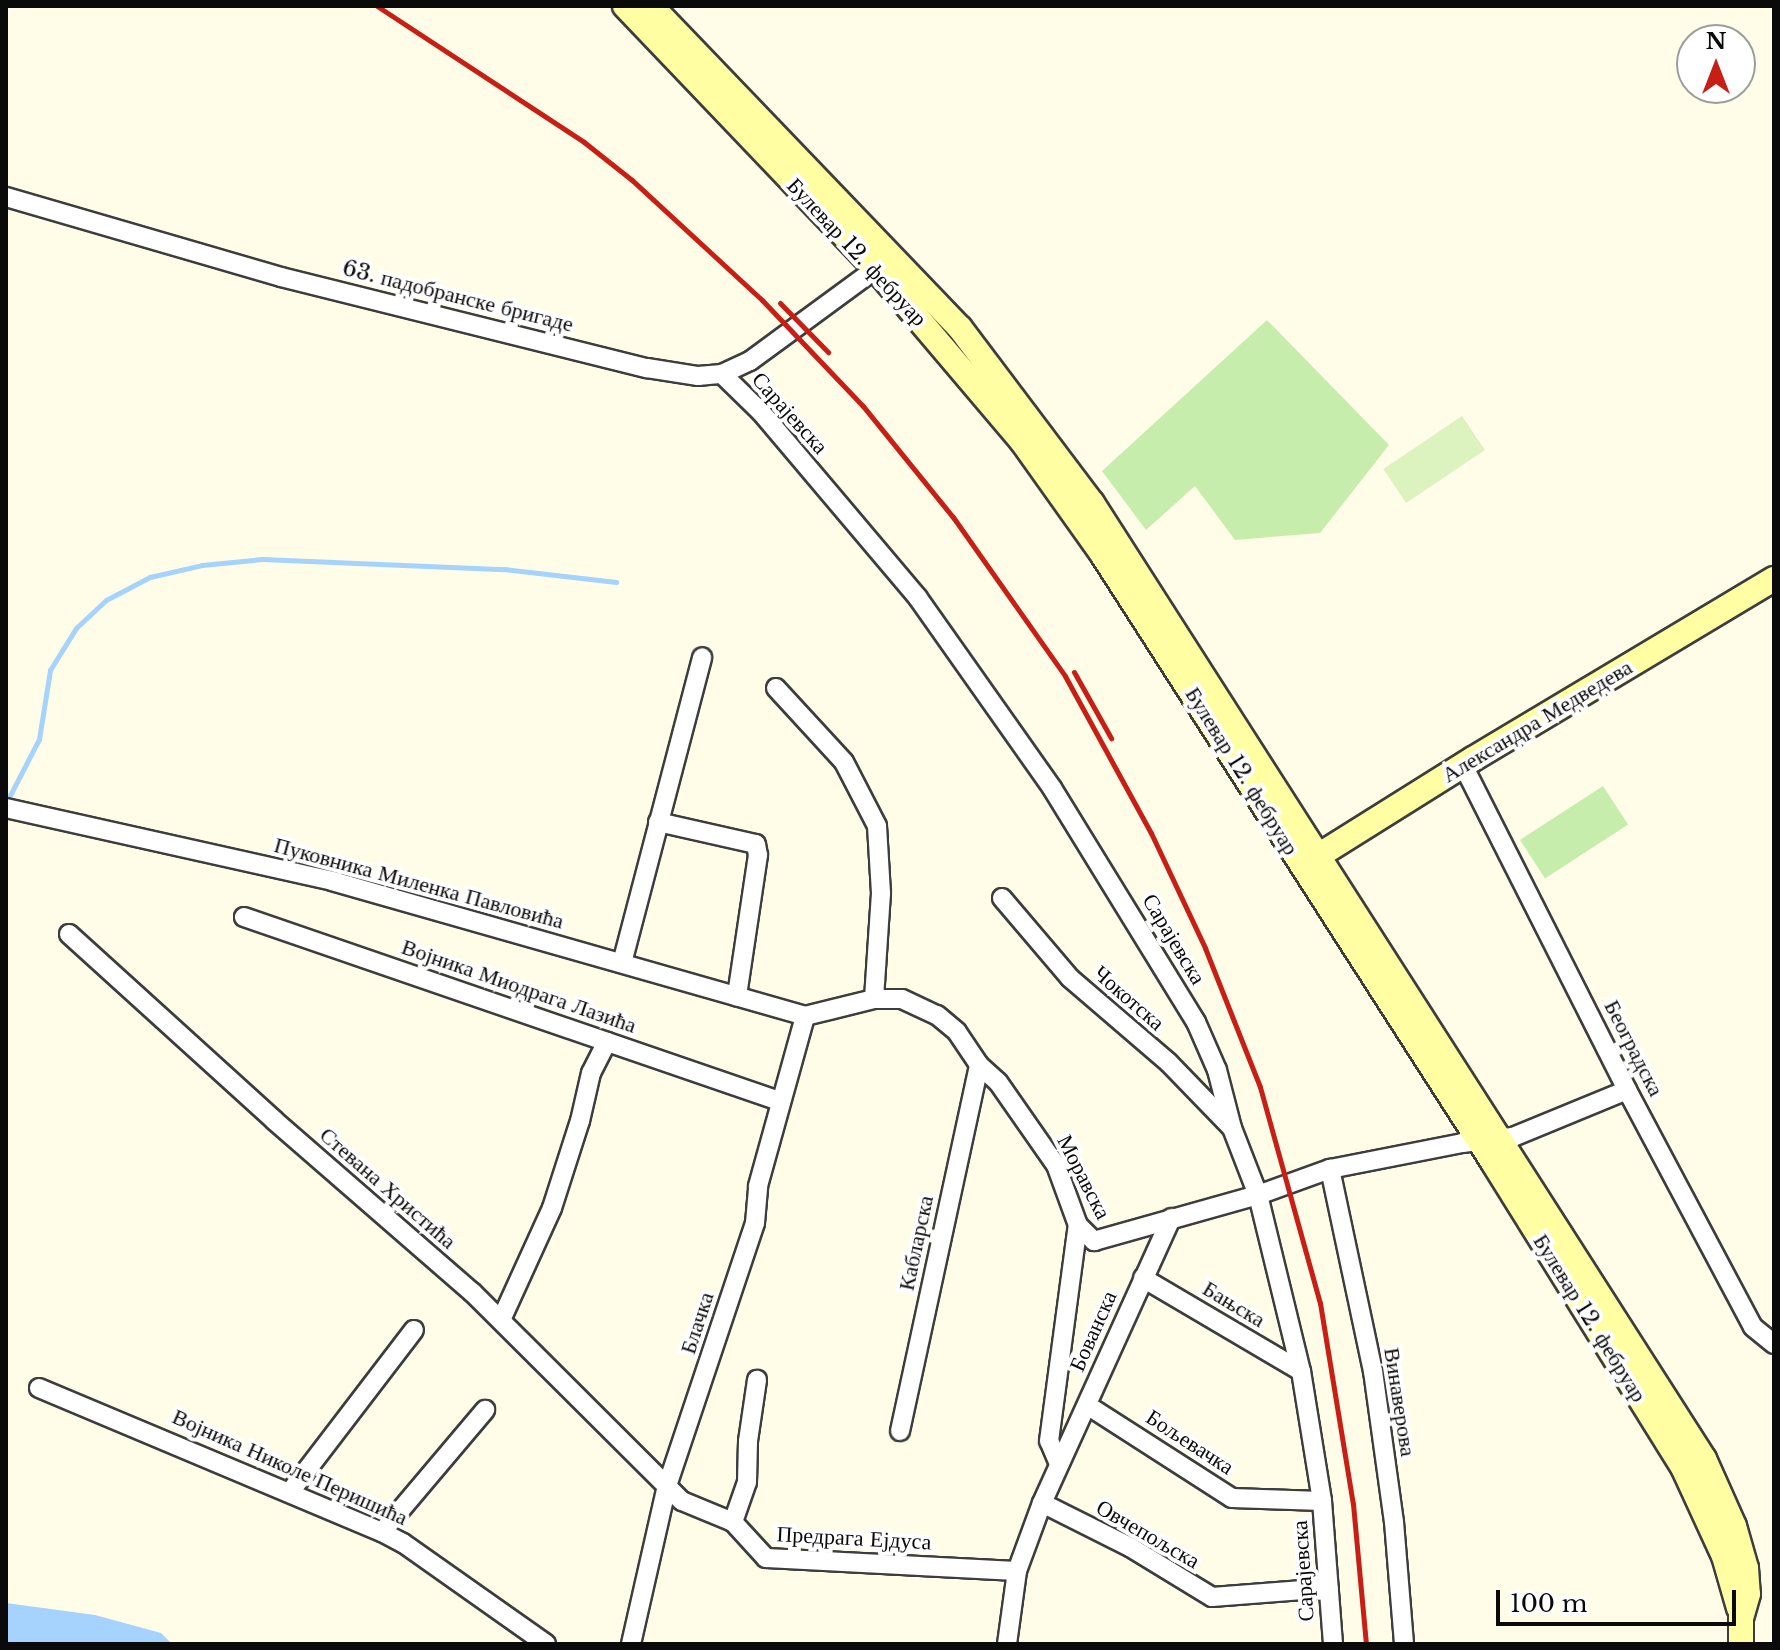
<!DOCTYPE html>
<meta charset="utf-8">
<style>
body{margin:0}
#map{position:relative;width:1780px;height:1650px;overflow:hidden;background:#fffde7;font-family:"Libre Baskerville",serif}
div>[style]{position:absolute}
.green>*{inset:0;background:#c7edad;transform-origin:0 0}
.pitch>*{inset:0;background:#dcf3c0;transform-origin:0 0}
.water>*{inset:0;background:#a5d3fd}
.stream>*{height:5px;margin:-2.5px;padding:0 2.5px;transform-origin:2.5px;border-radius:2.5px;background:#a5d3fd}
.roads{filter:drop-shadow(2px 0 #3d3d3d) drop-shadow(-2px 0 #3d3d3d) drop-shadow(0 2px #3d3d3d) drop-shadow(0 -2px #3d3d3d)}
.street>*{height:18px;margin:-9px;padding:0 9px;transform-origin:9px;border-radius:9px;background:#fff}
.secondary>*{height:24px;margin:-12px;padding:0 12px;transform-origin:12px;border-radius:12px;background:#fffea2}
.rail>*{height:5px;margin:-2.5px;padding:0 2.5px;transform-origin:2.5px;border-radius:2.5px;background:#c71f15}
span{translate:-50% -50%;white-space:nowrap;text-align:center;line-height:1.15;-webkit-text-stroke:8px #fff;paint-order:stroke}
.street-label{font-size:22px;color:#0a0a0a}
.frame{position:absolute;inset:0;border:8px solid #0a0a0a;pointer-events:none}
.north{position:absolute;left:1676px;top:24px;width:80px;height:80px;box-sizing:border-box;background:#fff;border:2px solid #9d9d9d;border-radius:50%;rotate:0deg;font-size:22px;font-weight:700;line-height:32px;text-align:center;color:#0a0a0a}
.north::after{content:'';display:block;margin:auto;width:28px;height:36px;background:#c71f15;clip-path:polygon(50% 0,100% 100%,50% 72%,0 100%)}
.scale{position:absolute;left:1496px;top:1590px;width:240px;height:36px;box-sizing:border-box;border:4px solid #0a0a0a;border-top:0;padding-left:10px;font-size:24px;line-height:28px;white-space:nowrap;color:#0a0a0a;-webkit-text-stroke:6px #fff;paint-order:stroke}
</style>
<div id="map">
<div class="green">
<i style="clip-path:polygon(1267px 320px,1389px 445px,1320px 533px,1235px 540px,1195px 486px,1146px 530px,1102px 471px)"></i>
<i style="left:1603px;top:786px;width:46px;height:99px;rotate:57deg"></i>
</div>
<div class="pitch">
<i style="left:1462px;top:416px;width:41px;height:95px;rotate:56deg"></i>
</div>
<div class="water">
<i style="clip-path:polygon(6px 1603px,95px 1615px,161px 1633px,172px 1644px,6px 1644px)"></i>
</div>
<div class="stream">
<i style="left:6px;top:803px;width:72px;rotate:-62.7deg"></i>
<i style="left:39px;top:739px;width:70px;rotate:-80.9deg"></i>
<i style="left:50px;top:670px;width:49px;rotate:-58.2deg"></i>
<i style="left:76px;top:628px;width:41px;rotate:-43deg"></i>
<i style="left:106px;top:600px;width:50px;rotate:-27.6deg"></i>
<i style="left:150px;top:577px;width:53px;rotate:-13deg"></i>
<i style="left:202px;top:565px;width:60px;rotate:-5.7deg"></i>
<i style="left:262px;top:559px;width:242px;rotate:2.4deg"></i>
<i style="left:504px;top:569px;width:113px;rotate:6.6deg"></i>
</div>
<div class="roads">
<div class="street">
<i style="left:6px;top:197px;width:286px;rotate:16.2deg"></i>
<i style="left:281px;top:277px;width:377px;rotate:14deg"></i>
<i style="left:647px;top:368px;width:52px;rotate:8.9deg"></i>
<i style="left:698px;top:376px;width:24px;rotate:-5deg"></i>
<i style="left:722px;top:374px;width:31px;rotate:-25deg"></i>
<i style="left:750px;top:361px;width:167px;rotate:-36.3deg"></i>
<i style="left:722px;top:374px;width:54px;rotate:44.3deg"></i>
<i style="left:761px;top:412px;width:243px;rotate:49.8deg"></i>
<i style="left:918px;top:598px;width:232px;rotate:54.8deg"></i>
<i style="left:1052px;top:788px;width:275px;rotate:58.4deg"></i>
<i style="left:1196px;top:1022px;width:52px;rotate:66.4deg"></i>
<i style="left:1217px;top:1070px;width:60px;rotate:75.5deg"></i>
<i style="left:1232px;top:1128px;width:72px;rotate:68.8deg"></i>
<i style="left:1258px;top:1195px;width:181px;rotate:76.3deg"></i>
<i style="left:1301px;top:1371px;width:132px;rotate:80.8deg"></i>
<i style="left:1322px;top:1501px;width:143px;rotate:85.6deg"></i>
<i style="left:776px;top:688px;width:100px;rotate:47.4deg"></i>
<i style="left:844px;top:762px;width:72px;rotate:62.7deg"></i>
<i style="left:877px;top:826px;width:67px;rotate:86.6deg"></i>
<i style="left:881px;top:893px;width:106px;rotate:93.8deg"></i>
<i style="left:1463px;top:765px;width:364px;rotate:63.2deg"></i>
<i style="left:1627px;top:1090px;width:268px;rotate:62deg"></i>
<i style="left:1753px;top:1327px;width:27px;rotate:39deg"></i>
<i style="left:6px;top:808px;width:334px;rotate:12.6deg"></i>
<i style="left:332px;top:881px;width:492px;rotate:15.9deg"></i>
<i style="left:658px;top:822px;width:100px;rotate:12.7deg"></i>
<i style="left:756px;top:844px;width:11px;rotate:80deg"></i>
<i style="left:758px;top:855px;width:143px;rotate:98.5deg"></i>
<i style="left:1002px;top:898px;width:105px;rotate:49.6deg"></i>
<i style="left:1070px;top:978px;width:130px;rotate:40.6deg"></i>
<i style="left:1169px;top:1063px;width:88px;rotate:45.9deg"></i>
<i style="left:244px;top:917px;width:566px;rotate:18.98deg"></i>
<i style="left:69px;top:934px;width:278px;rotate:42.2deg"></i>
<i style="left:275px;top:1121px;width:261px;rotate:41deg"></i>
<i style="left:472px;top:1292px;width:296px;rotate:44.9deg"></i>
<i style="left:682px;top:1501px;width:55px;rotate:22.4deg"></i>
<i style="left:733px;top:1522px;width:49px;rotate:47.5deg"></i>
<i style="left:766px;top:1558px;width:251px;rotate:3deg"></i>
<i style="left:622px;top:963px;width:316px;rotate:-75.3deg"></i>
<i style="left:805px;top:1016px;width:71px;rotate:-13.8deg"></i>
<i style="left:874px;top:999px;width:28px"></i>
<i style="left:902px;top:999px;width:38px;rotate:25deg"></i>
<i style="left:937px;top:1015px;width:26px;rotate:40deg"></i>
<i style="left:957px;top:1032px;width:40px;rotate:56deg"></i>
<i style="left:979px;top:1065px;width:25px;rotate:42deg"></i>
<i style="left:998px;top:1082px;width:101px;rotate:55.1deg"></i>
<i style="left:1056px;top:1165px;width:64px;rotate:69.9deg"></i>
<i style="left:1078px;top:1225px;width:23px;rotate:45deg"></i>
<i style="left:1094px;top:1241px;width:170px;rotate:-15.7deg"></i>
<i style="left:1258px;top:1195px;width:77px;rotate:-19.9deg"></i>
<i style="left:1330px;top:1169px;width:135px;rotate:-11.1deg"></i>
<i style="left:1462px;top:1143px;width:51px;rotate:-6.7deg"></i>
<i style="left:1513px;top:1137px;width:123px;rotate:-22.4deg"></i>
<i style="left:1330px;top:1169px;width:207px;rotate:78deg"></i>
<i style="left:1373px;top:1371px;width:152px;rotate:82.1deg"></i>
<i style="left:1394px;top:1522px;width:122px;rotate:85.3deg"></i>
<i style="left:1143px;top:1278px;width:183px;rotate:30.5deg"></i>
<i style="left:501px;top:1320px;width:123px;rotate:-65.5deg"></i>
<i style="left:552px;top:1208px;width:91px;rotate:-72.2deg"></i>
<i style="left:580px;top:1121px;width:49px;rotate:-77.1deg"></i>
<i style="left:591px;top:1073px;width:35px;rotate:-63deg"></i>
<i style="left:39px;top:1388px;width:372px;rotate:22.8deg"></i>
<i style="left:382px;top:1532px;width:24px;rotate:28deg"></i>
<i style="left:403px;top:1543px;width:175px;rotate:35.2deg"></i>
<i style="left:1087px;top:1405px;width:172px;rotate:32.7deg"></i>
<i style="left:1232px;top:1498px;width:90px;rotate:1.9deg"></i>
<i style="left:900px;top:1431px;width:374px;rotate:-77.8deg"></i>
<i style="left:1059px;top:1464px;width:25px;rotate:-113deg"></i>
<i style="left:1049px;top:1441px;width:218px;rotate:-82.4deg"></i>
<i style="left:290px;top:1492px;width:204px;rotate:-52.6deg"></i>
<i style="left:1042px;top:1503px;width:98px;rotate:26.6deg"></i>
<i style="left:1130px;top:1547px;width:96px;rotate:31.4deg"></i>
<i style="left:1212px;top:1597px;width:117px;rotate:-4.4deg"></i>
<i style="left:733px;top:1522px;width:42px;rotate:-70.7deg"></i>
<i style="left:747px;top:1482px;width:41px;rotate:-88.6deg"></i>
<i style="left:748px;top:1441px;width:62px;rotate:-81.6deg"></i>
<i style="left:382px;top:1532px;width:160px;rotate:-49.8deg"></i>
<i style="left:631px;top:1644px;width:162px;rotate:-77.2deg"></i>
<i style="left:667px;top:1486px;width:277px;rotate:-71.5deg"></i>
<i style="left:755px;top:1223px;width:37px;rotate:-85deg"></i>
<i style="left:758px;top:1186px;width:176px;rotate:-74.5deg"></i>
<i style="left:1007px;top:1644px;width:74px;rotate:-82.2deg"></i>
<i style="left:1017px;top:1571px;width:72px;rotate:-69.8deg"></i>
<i style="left:1042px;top:1503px;width:313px;rotate:-65.6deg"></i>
</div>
<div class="secondary">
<i style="left:625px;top:6px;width:364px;rotate:46.3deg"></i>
<i style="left:876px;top:269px;width:226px;rotate:49.7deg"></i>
<i style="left:1022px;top:441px;width:136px;rotate:54.6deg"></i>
<i style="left:1101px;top:552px;width:725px;rotate:57.27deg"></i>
<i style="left:1493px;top:1162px;width:359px;rotate:58.1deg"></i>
<i style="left:1683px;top:1467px;width:98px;rotate:65.3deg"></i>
<i style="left:1724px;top:1556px;width:54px;rotate:73.9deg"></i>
<i style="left:651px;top:6px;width:446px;rotate:46.2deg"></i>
<i style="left:960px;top:328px;width:219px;rotate:53deg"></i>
<i style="left:1092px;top:503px;width:1135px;rotate:57.37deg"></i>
<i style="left:1704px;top:1459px;width:73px;rotate:65.9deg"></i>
<i style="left:1734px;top:1526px;width:44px;rotate:74.1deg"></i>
<i style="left:1746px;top:1568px;width:26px;rotate:86deg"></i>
<i style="left:1748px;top:1594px;width:25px;rotate:106deg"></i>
<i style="left:1741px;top:1618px;width:26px;rotate:90deg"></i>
<i style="left:1307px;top:863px;width:196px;rotate:-32.1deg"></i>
<i style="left:1473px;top:759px;width:351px;rotate:-30.9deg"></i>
</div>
</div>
<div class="rail">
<i style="left:377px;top:6px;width:248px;rotate:33.3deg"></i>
<i style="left:584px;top:142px;width:61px;rotate:38.4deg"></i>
<i style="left:632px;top:180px;width:177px;rotate:42.7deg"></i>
<i style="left:762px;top:300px;width:146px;rotate:46.4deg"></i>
<i style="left:863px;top:406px;width:143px;rotate:51deg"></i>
<i style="left:953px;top:517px;width:194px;rotate:54.8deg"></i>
<i style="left:1065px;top:676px;width:179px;rotate:61.3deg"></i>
<i style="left:1151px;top:833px;width:127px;rotate:64.8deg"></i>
<i style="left:1205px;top:948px;width:149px;rotate:68.4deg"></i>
<i style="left:1260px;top:1087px;width:224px;rotate:74.5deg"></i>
<i style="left:1320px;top:1303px;width:204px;rotate:80.7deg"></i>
<i style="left:1353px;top:1504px;width:141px;rotate:84.7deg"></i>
<i style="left:780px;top:303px;width:69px;rotate:45.6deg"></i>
<i style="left:1074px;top:672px;width:76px;rotate:60.7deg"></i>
</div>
<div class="street-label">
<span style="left:857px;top:252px;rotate:47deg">Булевар 12. фебруар</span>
<span style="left:458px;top:296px;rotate:14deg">63. падобранске бригаде</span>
<span style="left:790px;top:413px;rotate:48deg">Сарајевска</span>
<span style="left:1537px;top:721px;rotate:-31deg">Александра Медведева</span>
<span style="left:1242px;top:771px;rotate:58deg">Булевар 12. фебруар</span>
<span style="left:419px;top:883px;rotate:15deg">Пуковника Миленка Павловића</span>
<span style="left:1174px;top:939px;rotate:59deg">Сарајевска</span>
<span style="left:519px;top:986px;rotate:19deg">Војника Миодрага Лазића</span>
<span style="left:1129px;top:998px;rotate:41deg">Чокотска</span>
<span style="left:1634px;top:1048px;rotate:63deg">Београдска</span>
<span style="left:1084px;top:1177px;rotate:63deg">Моравска</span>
<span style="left:388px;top:1188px;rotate:41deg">Стевана Христића</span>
<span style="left:916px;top:1243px;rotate:-78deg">Кабларска</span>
<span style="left:1234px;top:1304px;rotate:31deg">Бањска</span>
<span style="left:1590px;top:1318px;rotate:58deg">Булевар 12. фебруар</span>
<span style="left:697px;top:1323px;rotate:-72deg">Блачка</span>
<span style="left:1093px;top:1331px;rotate:-66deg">Бованска</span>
<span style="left:1400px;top:1402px;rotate:81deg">Винаверова</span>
<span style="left:1190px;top:1442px;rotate:33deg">Бољевачка</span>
<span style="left:290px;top:1467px;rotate:24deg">Војника Николе Перишића</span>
<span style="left:1148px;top:1534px;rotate:30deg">Овчепољска</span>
<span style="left:854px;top:1538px;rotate:3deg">Предрага Ејдуса</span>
<span style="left:1303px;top:1571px;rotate:-94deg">Сарајевска</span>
</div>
<div class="frame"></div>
<div class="north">N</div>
<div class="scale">100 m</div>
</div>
